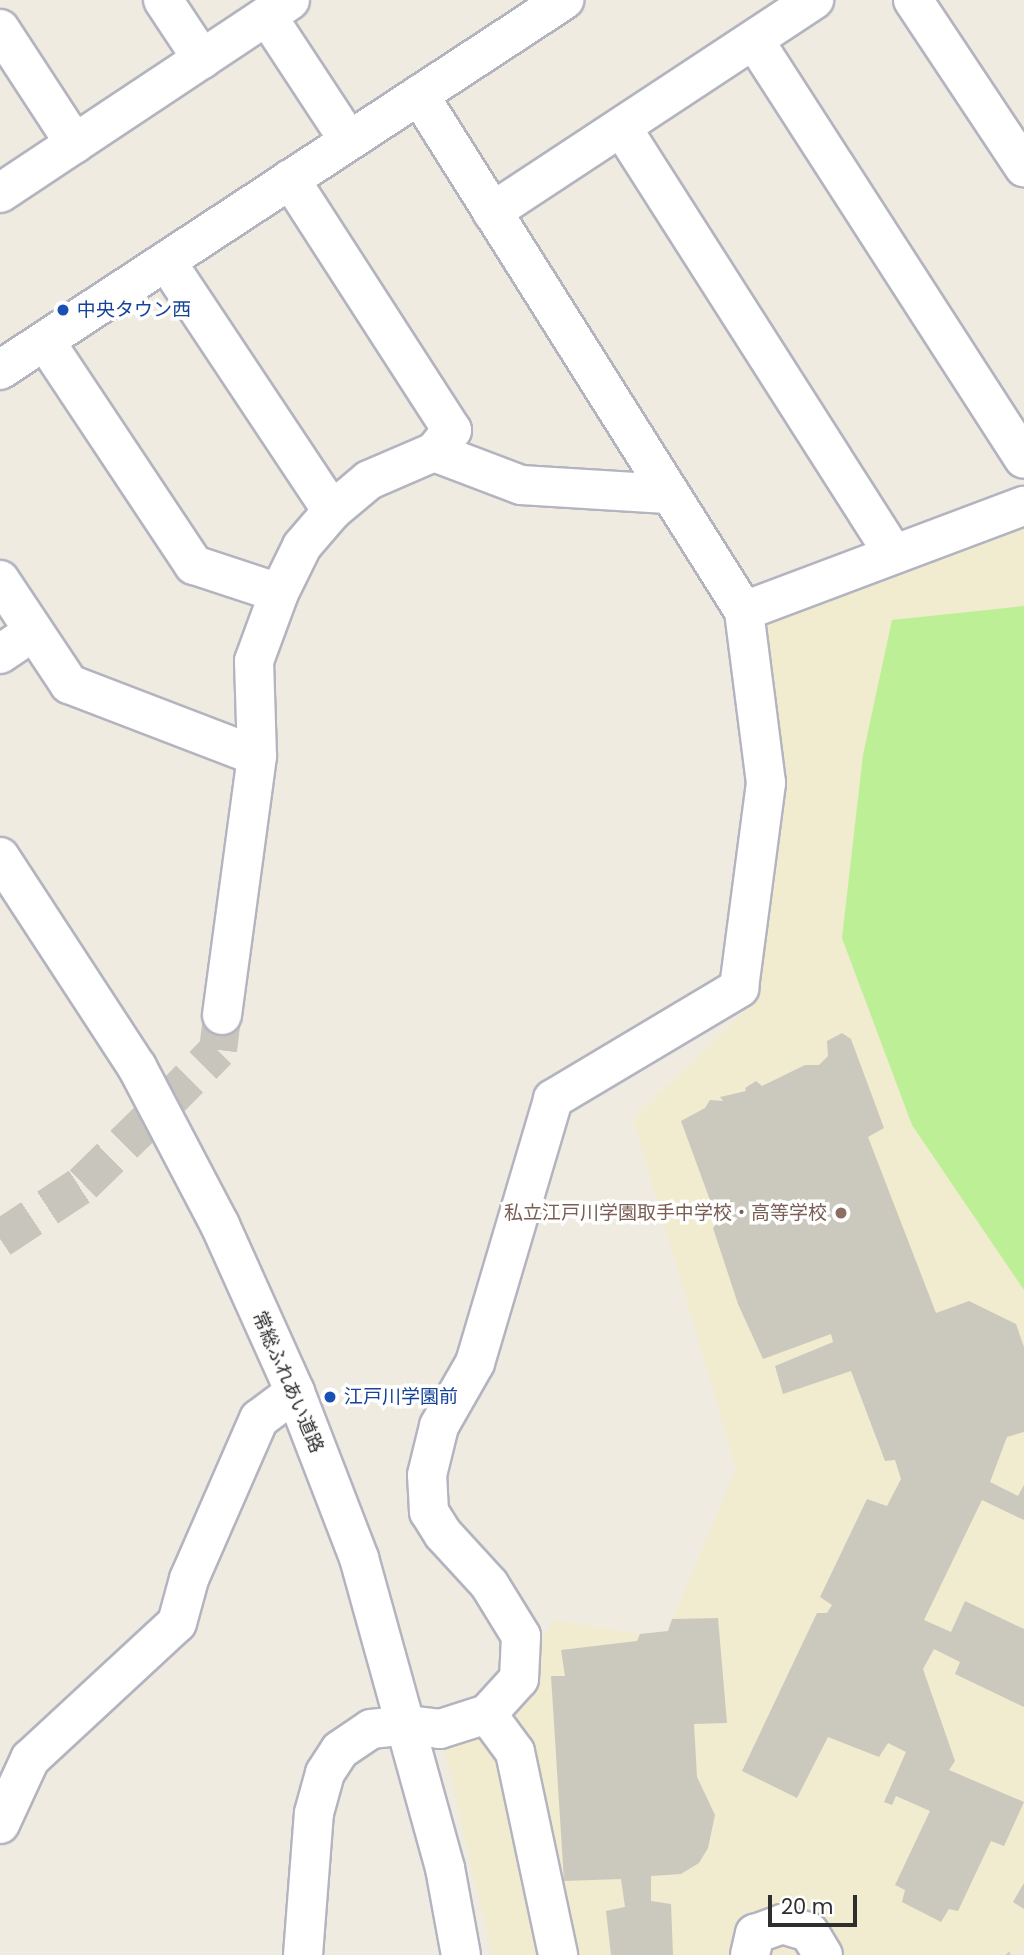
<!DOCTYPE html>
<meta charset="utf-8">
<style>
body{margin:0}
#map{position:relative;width:1024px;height:1955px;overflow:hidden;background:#efebe0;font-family:Poppins,"Noto Sans JP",sans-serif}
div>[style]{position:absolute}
.education>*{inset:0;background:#f1ebcf}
.pitch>*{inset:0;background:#bdef96}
.building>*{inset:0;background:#cbc9be}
.minor-tunnel>*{height:38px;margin-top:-19px;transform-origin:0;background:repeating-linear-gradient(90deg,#c8c5bc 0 38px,transparent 0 57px)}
.path>*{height:4.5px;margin-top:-2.25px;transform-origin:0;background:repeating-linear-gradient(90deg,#cdcdcd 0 5px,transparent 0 8.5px)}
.roads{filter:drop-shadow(2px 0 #b4b4c1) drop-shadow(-2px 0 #b4b4c1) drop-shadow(0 2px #b4b4c1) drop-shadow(0 -2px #b4b4c1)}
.minor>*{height:38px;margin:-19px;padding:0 19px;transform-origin:19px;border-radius:19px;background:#fff}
.dots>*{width:19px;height:19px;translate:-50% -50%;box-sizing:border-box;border:4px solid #fff;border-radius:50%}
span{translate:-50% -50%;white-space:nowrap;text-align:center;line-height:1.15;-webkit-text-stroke:7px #fff;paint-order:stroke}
.transit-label{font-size:19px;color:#164399}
.left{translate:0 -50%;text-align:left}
.education-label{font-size:19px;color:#785e54}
.right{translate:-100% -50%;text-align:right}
.street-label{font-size:19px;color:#2e2e2e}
.scale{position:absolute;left:768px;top:1895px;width:89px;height:32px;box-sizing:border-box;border:4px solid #2e2e2e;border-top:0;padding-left:9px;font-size:21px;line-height:24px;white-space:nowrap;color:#2e2e2e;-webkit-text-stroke:5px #fff;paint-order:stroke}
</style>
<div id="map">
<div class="education">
<i style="clip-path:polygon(1024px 526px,1024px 1946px,1016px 1955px,492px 1955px,440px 1729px,519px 1679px,554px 1620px,640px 1634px,668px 1631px,736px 1468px,633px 1118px,748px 1008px,779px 825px,758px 643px,774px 614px,901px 576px)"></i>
</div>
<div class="pitch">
<i style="clip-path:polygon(1024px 606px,1024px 1290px,912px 1125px,842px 938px,863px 755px,892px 620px)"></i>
</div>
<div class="building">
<i style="clip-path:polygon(842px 1033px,851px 1039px,884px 1128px,868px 1137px,936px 1313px,969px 1301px,1016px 1324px,1024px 1347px,1024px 1432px,1007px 1437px,990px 1482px,1018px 1496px,1024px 1485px,1024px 1520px,982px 1500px,924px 1620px,951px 1632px,965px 1601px,1024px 1629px,1024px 1707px,955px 1674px,960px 1662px,934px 1649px,923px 1669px,955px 1761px,949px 1770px,1024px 1802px,1004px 1846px,991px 1841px,958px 1911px,949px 1909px,941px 1922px,902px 1902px,905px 1890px,895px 1885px,930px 1811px,896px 1796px,892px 1805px,884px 1802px,906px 1752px,888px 1743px,879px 1757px,828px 1737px,797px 1798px,742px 1771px,817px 1613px,827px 1613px,832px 1605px,820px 1597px,867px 1499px,887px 1506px,901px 1479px,895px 1460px,885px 1461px,851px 1371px,783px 1394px,775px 1366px,833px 1342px,831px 1334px,763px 1359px,738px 1304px,713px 1228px,718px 1222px,681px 1121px,705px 1108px,710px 1100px,723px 1101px,720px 1097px,746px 1091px,745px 1088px,756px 1081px,762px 1086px,805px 1065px,819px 1065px,828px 1056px,827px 1041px)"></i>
<i style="clip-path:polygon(718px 1618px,727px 1723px,694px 1724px,697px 1777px,715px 1815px,708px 1848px,699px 1863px,681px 1874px,651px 1876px,651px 1901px,671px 1904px,673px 1955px,611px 1955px,606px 1911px,625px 1907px,621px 1879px,564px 1881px,551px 1676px,565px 1676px,561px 1650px,637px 1641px,640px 1634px,668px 1631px,672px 1619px)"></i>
<i style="clip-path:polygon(1024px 1883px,1024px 1909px,1013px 1902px)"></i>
</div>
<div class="minor-tunnel">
<i style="left:0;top:1239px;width:100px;rotate:-33.5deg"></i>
<i style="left:83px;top:1184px;width:112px;rotate:-44.3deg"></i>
<i style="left:163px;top:1106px;width:78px;rotate:-45.5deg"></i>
<i style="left:218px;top:1050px;width:35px;rotate:-83deg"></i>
</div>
<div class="path">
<i style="left:1007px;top:1953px;width:3px;rotate:45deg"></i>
</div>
<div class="roads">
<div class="minor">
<i style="left:163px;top:0;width:71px;rotate:56.5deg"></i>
<i style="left:913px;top:0;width:201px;rotate:56.4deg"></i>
<i style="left:267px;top:16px;width:149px;rotate:56.7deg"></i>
<i style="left:0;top:29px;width:137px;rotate:56.9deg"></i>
<i style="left:754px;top:40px;width:498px;rotate:57.2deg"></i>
<i style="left:622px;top:128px;width:504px;rotate:57.48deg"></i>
<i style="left:290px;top:179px;width:299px;rotate:57.2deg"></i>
<i style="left:452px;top:430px;width:28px;rotate:129deg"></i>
<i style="left:0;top:193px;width:348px;rotate:-33.6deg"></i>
<i style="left:492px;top:212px;width:386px;rotate:-33.4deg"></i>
<i style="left:166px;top:261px;width:300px;rotate:56.4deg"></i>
<i style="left:45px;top:341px;width:269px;rotate:56.4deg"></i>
<i style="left:194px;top:565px;width:89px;rotate:18.2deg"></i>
<i style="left:0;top:370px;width:675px;rotate:-33.27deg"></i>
<i style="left:0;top:580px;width:125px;rotate:56.4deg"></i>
<i style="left:69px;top:684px;width:201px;rotate:21deg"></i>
<i style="left:257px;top:756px;width:95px;rotate:-91.8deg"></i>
<i style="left:254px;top:661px;width:72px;rotate:-69.8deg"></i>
<i style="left:279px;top:593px;width:52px;rotate:-63.9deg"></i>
<i style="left:302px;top:546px;width:46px;rotate:-49.4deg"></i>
<i style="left:332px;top:511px;width:48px;rotate:-40deg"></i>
<i style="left:369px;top:480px;width:71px;rotate:-23.3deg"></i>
<i style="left:434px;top:452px;width:93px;rotate:20.8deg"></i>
<i style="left:521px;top:485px;width:146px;rotate:3.5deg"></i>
<i style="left:744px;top:611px;width:299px;rotate:-20.6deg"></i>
<i style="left:0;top:654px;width:40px;rotate:-34deg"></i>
<i style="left:0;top:857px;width:251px;rotate:56.9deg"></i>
<i style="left:137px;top:1067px;width:178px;rotate:62.3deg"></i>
<i style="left:220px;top:1225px;width:183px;rotate:65.8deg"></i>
<i style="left:295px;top:1392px;width:178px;rotate:68.9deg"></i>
<i style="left:359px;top:1558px;width:322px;rotate:74.5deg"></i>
<i style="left:445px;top:1868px;width:88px;rotate:79.6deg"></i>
<i style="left:222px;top:1015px;width:261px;rotate:-82.3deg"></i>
<i style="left:487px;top:1714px;width:47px;rotate:53.6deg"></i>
<i style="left:515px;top:1752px;width:208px;rotate:78deg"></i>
<i style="left:0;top:1824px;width:72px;rotate:-65.2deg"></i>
<i style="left:30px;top:1759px;width:200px;rotate:-42.8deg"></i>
<i style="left:177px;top:1623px;width:46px;rotate:-74.7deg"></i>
<i style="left:189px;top:1579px;width:175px;rotate:-66.4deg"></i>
<i style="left:259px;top:1419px;width:45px;rotate:-36.9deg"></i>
<i style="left:303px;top:1955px;width:142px;rotate:-85.6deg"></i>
<i style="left:314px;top:1813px;width:41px;rotate:-74.6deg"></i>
<i style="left:325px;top:1773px;width:27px;rotate:-57deg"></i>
<i style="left:340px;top:1750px;width:37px;rotate:-34deg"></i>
<i style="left:371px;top:1729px;width:37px;rotate:-6deg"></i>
<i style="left:408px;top:1725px;width:32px;rotate:7deg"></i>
<i style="left:440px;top:1729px;width:49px;rotate:-17.7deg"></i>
<i style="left:487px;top:1714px;width:47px;rotate:-47.6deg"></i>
<i style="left:519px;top:1679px;width:43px;rotate:-87.3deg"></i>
<i style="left:521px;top:1636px;width:61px;rotate:-121.6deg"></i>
<i style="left:489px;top:1584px;width:68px;rotate:-132.6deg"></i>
<i style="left:443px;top:1534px;width:26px;rotate:-122deg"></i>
<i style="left:429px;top:1512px;width:37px;rotate:-93deg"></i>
<i style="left:427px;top:1475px;width:50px;rotate:-76.2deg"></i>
<i style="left:439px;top:1426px;width:73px;rotate:-60.3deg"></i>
<i style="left:475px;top:1363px;width:275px;rotate:-73.5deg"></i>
<i style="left:553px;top:1099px;width:217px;rotate:-30.8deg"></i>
<i style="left:739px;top:988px;width:207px;rotate:-82.5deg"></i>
<i style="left:766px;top:783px;width:173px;rotate:-97.3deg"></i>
<i style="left:744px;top:611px;width:610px;rotate:-122.2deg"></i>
<i style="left:750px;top:1955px;width:22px;rotate:-77deg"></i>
<i style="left:755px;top:1934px;width:29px;rotate:-20deg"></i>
<i style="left:782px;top:1924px;width:28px;rotate:17deg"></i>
<i style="left:809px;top:1932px;width:27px;rotate:59deg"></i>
</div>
</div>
<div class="dots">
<i style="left:63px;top:310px;background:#1a4fb4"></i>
<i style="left:841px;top:1213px;background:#8d6e63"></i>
<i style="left:330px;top:1397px;background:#1a4fb4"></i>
</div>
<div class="transit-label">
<span class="left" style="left:77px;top:310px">中央タウン西</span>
<span class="left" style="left:344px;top:1397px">江戸川学園前</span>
</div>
<div class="education-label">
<span class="right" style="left:827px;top:1213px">私立江戸川学園取手中学校・高等学校</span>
</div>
<div class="street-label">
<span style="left:288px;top:1382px;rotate:67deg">常総ふれあい道路</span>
</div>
<div class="scale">20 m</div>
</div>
